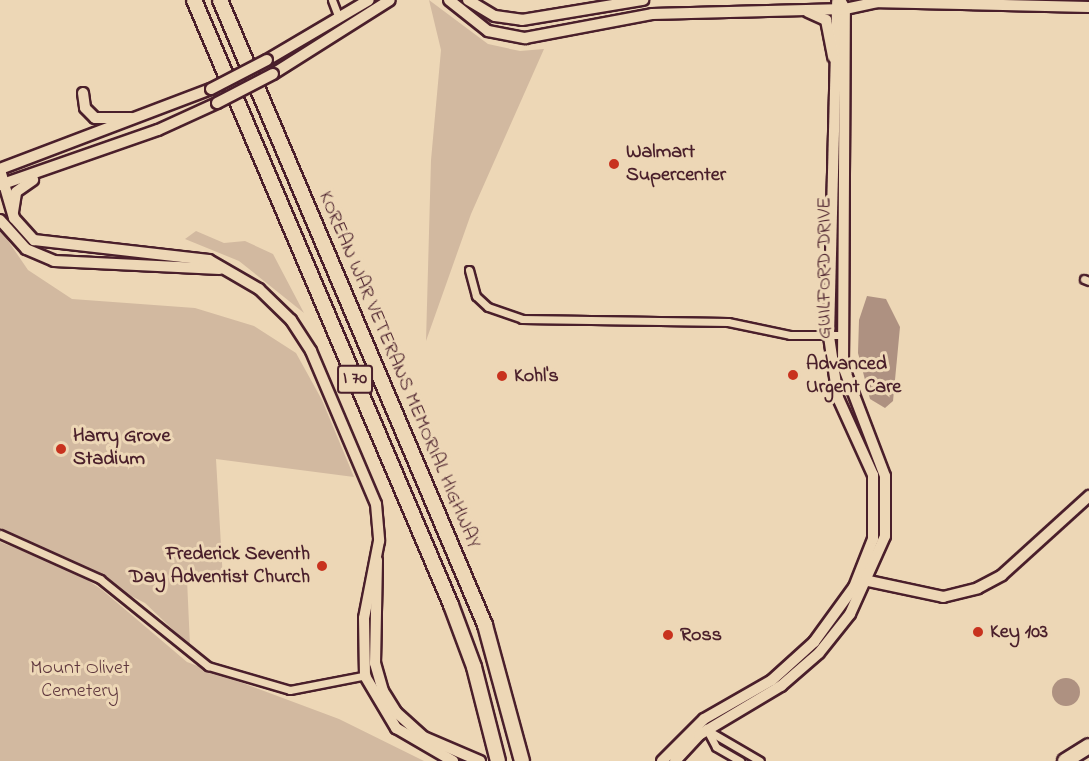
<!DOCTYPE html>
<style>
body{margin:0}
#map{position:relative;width:1089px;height:761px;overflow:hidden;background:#edd7b6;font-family:"Indie Flower",sans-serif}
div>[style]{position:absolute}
.green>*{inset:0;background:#d2b9a0}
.water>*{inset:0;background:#ae9181}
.round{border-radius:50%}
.roads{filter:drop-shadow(2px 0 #4a1f2b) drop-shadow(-2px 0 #4a1f2b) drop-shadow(0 2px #4a1f2b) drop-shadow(0 -2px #4a1f2b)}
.street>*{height:7px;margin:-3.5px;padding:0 3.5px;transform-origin:3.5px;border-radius:3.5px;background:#edd7b6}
.secondary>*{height:10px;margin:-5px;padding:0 5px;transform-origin:5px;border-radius:5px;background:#edd7b6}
.primary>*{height:10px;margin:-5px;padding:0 5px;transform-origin:5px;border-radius:5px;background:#edd7b6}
.highway>*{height:14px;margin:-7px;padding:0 7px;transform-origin:7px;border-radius:7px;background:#edd7b6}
.bridges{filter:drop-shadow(2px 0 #4a1f2b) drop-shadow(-2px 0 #4a1f2b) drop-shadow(0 2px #4a1f2b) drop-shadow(0 -2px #4a1f2b)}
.secondary-bridge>*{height:10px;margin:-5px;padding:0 5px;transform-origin:5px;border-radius:5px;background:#edd7b6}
.dots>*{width:16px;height:16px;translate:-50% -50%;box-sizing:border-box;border:3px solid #edd7b6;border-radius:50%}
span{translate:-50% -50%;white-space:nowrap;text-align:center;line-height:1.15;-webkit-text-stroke:6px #edd7b6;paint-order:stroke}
.shield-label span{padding:2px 4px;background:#edd7b6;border:2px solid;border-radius:4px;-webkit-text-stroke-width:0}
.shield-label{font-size:18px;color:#4a1f2b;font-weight:700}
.poi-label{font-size:20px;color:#4a1f2b;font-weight:700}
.left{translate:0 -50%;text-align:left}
.right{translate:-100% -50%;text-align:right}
.street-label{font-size:20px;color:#4a1f2b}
.park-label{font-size:20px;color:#5e363d}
</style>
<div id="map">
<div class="green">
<i style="clip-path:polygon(429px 0,488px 44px,520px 51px,544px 49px,471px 214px,426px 341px,431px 160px,441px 50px)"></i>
<i style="clip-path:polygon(0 229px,28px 270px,72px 299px,195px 308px,254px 326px,296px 353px,322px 400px,354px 477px,216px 459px,223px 580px,187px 579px,190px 646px,145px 603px,0 530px)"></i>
<i style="clip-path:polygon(196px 231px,224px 243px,245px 241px,273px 254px,304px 313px,239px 261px,185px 239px)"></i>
<i style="clip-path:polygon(0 542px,72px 570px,101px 589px,187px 662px,339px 719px,424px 761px,0 761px)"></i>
</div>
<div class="water">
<i style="clip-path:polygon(867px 296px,886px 299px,900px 327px,893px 401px,885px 408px,870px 399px,858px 353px,859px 320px)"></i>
<i class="round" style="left:1052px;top:678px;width:28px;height:28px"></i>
</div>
<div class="roads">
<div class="street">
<i style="left:332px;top:0;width:19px;rotate:69deg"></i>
<i style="left:469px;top:270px;width:27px;rotate:75deg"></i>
<i style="left:476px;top:296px;width:16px;rotate:43deg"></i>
<i style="left:488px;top:307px;width:36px;rotate:19deg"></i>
<i style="left:522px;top:319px;width:206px;rotate:0.8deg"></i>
<i style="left:728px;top:322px;width:63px;rotate:11.8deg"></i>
<i style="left:790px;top:335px;width:52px"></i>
<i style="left:1084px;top:279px;width:5px;rotate:22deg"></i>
<i style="left:0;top:534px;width:110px;rotate:24.2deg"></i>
<i style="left:100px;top:579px;width:139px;rotate:38.9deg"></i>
<i style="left:208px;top:666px;width:85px;rotate:16.3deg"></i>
<i style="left:290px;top:690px;width:78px;rotate:-11deg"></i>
<i style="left:706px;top:728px;width:21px;rotate:62deg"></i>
<i style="left:716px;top:747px;width:28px;rotate:30deg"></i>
<i style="left:707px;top:730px;width:61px;rotate:30.3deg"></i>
</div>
<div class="secondary">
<i style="left:267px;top:60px;width:118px;rotate:-30.5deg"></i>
<i style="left:273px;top:74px;width:138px;rotate:-32.3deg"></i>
<i style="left:83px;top:93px;width:15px;rotate:82deg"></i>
<i style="left:85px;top:108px;width:14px;rotate:45deg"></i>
<i style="left:95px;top:118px;width:36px"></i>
<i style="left:0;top:169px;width:226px;rotate:-20.8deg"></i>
<i style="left:0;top:170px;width:50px;rotate:73.7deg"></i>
<i style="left:14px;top:218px;width:30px;rotate:48deg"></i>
<i style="left:34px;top:240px;width:176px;rotate:6.5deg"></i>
<i style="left:209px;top:260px;width:58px;rotate:30.1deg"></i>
<i style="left:259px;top:289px;width:45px;rotate:44.1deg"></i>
<i style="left:291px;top:320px;width:37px;rotate:57deg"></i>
<i style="left:311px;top:351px;width:166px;rotate:67deg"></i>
<i style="left:376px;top:504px;width:37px;rotate:85deg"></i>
<i style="left:379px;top:541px;width:78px;rotate:101deg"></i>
<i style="left:364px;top:618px;width:58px;rotate:89deg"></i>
<i style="left:365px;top:676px;width:61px;rotate:59.2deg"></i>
<i style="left:396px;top:728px;width:66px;rotate:30.1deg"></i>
<i style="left:0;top:185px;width:167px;rotate:-19.2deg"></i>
<i style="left:158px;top:130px;width:65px;rotate:-24.6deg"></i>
<i style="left:13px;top:212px;width:20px;rotate:-81deg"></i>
<i style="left:16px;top:192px;width:21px;rotate:-35deg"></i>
<i style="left:0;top:220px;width:39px;rotate:48deg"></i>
<i style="left:26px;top:249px;width:30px;rotate:23deg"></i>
<i style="left:54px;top:261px;width:166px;rotate:2.8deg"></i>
<i style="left:377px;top:560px;width:103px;rotate:91.1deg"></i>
<i style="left:375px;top:663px;width:29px;rotate:74deg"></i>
<i style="left:383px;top:691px;width:25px;rotate:58deg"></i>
<i style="left:396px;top:712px;width:38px;rotate:42deg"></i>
<i style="left:424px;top:737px;width:61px;rotate:23.2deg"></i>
<i style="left:864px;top:580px;width:81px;rotate:12.1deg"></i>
<i style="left:943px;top:597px;width:36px;rotate:-14deg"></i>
<i style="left:978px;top:588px;width:27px;rotate:-28deg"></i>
<i style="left:1002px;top:575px;width:118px;rotate:-42.2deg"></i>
<i style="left:662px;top:761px;width:59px;rotate:-45deg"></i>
<i style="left:704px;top:719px;width:78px;rotate:-29.8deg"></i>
<i style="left:772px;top:680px;width:57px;rotate:-42.1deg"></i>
<i style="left:814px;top:642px;width:68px;rotate:-54deg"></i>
<i style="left:854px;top:587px;width:52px;rotate:-68.4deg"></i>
<i style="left:873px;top:539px;width:64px;rotate:-90deg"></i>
<i style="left:873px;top:475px;width:85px;rotate:-114.4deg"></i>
<i style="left:838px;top:398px;width:63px;rotate:-98.3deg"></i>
<i style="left:829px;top:336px;width:334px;rotate:-88.6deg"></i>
<i style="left:675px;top:761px;width:35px;rotate:-47deg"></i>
<i style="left:699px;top:735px;width:96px;rotate:-30.9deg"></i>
<i style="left:781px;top:686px;width:50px;rotate:-41deg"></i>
<i style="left:819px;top:653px;width:50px;rotate:-51.5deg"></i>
<i style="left:850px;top:614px;width:85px;rotate:-65.8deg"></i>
<i style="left:885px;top:536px;width:60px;rotate:-90deg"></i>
<i style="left:885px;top:476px;width:118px;rotate:-110.9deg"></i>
<i style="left:843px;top:366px;width:357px;rotate:-89.7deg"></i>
<i style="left:845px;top:9px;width:10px;rotate:-119deg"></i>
</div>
<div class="primary">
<i style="left:449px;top:0;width:50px;rotate:38.5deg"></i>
<i style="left:488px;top:31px;width:38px;rotate:11deg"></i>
<i style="left:525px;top:38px;width:129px;rotate:-10.7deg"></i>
<i style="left:652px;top:14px;width:193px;rotate:-1.5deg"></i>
<i style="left:845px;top:9px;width:33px;rotate:-12deg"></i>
<i style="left:468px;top:0;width:31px;rotate:31deg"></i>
<i style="left:495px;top:16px;width:27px;rotate:8deg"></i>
<i style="left:522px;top:20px;width:123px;rotate:-9.4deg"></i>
<i style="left:870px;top:2px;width:219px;rotate:1.3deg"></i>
<i style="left:808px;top:12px;width:20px;rotate:24deg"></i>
<i style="left:826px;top:20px;width:38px;rotate:79deg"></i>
</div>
<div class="highway">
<i style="left:194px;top:0;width:657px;rotate:66.98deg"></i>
<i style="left:451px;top:605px;width:66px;rotate:69.6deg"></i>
<i style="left:474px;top:667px;width:97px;rotate:75.7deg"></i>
<i style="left:220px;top:0;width:679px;rotate:67.02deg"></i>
<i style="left:485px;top:625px;width:141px;rotate:74.8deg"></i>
<i style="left:1065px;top:761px;width:28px;rotate:-32deg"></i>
</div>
</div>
<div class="bridges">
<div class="secondary-bridge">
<i style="left:211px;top:89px;width:63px;rotate:-27.4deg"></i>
<i style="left:217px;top:103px;width:63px;rotate:-27.4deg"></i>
</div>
</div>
<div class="dots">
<i style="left:614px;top:164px;background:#c8321e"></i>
<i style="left:793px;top:375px;background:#c8321e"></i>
<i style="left:502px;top:376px;background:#c8321e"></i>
<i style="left:61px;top:449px;background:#c8321e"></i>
<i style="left:322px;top:566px;background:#c8321e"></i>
<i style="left:978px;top:632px;background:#c8321e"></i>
<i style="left:668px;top:635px;background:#c8321e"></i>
</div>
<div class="shield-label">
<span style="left:355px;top:379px">I 70</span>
</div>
<div class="poi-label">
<span class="left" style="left:626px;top:164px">Walmart<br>Supercenter</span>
<span class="left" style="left:806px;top:376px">Advanced<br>Urgent Care</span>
<span class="left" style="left:514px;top:376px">Kohl's</span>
<span class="left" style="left:73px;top:448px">Harry Grove<br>Stadium</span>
<span class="right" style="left:310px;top:566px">Frederick Seventh<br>Day Adventist Church</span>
<span class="left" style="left:990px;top:632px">Key 103</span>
<span class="left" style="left:680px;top:635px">Ross</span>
</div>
<div class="street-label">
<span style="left:825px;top:268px;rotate:-90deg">GUILFORD DRIVE</span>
<span style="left:399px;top:370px;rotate:67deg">KOREAN WAR VETERANS MEMORIAL HIGHWAY</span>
</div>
<div class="park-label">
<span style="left:80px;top:680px">Mount Olivet<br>Cemetery</span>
</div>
</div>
